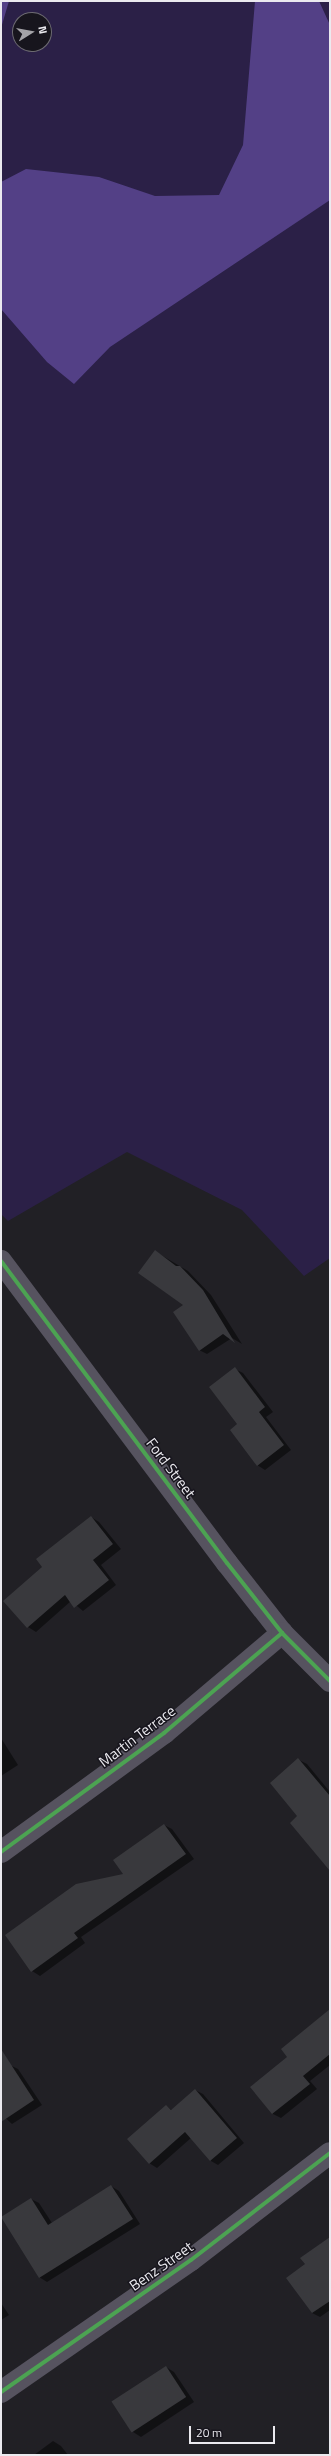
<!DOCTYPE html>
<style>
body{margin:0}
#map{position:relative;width:331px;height:2456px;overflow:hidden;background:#212025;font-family:"Titillium Web",sans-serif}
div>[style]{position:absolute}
.green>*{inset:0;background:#2b2047}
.forest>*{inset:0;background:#534086}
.shadow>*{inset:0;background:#0007}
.building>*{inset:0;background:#39393d;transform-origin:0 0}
.minor>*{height:22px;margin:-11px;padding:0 11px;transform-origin:11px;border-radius:11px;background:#56535f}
.tertiary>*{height:22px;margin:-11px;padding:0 11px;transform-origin:11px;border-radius:11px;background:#56535f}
.cycleway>*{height:4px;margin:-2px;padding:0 2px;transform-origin:2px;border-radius:2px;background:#4ca352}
span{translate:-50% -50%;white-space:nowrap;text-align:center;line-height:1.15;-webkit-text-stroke:3px #17151d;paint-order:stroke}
.street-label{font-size:15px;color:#ebeaef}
.frame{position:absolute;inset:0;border:2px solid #ebeaef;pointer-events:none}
.north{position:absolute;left:12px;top:12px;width:40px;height:40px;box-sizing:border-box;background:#17151d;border:1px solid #6c6a71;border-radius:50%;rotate:79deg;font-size:11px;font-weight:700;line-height:16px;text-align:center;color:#ebeaef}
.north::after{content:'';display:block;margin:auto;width:14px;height:18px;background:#a4a3a8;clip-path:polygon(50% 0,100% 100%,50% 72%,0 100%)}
.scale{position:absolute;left:189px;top:2426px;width:86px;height:18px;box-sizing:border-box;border:2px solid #ebeaef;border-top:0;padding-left:5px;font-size:12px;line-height:14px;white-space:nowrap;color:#ebeaef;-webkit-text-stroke:3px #17151d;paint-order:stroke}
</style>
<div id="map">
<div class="green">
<i style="clip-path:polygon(evenodd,1px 1px,330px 1px,330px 1258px,304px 1276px,242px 1210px,127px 1152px,8px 1221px,1px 1214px,1px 1px,20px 20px,44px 20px,44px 44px,20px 44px,20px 20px)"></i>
</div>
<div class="forest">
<i style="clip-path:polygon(1px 1px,9px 1px,1px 28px)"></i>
<i style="clip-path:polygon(255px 1px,319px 1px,330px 25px,330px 200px,110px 347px,74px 384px,47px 362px,1px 309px,1px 182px,26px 169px,99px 177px,155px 196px,219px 195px,243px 145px)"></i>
</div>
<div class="shadow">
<i style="clip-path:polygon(156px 1252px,188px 1271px,211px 1295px,242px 1344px,232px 1338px,207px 1354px,199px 1350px,184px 1305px)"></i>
<i style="clip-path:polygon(235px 1369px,243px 1373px,273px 1412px,266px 1417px,291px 1450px,265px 1470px,257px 1465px,238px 1425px)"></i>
<i style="clip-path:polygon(91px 1517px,99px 1522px,121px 1549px,101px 1565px,116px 1585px,83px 1611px,71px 1601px,36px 1632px,28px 1627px,5px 1601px,44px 1567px)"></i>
<i style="clip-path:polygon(1px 1738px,18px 1765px,1px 1776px)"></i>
<i style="clip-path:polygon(299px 1760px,307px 1764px,330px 1792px,330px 1860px,298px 1816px)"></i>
<i style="clip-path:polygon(164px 1825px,172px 1829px,194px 1859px,81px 1937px,85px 1943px,40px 1976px,32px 1971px,125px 1875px)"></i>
<i style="clip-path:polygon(330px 2010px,330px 2065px,310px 2081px,317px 2089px,281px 2118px,273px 2114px,251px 2087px,289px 2057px)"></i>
<i style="clip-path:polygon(10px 2065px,18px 2069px,42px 2105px,12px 2124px,1px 2114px,1px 2071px)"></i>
<i style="clip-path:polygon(195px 2090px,203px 2094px,244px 2143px,218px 2165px,211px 2161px,191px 2138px,157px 2168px,149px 2163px,166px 2106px,172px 2110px)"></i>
<i style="clip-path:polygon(111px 2186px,119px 2191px,140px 2224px,47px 2282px,39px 2277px,31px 2199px,39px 2203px,52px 2223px)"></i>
<i style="clip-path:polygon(330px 2248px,330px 2310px,320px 2317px,312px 2313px)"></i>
<i style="clip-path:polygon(1px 2303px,9px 2315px,1px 2320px)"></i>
<i style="clip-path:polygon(166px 2367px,174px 2372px,194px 2402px,141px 2437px,133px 2432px)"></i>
<i style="clip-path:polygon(53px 2441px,61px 2446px,68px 2455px,34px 2455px)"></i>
</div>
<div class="building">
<i style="clip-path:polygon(155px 1250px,176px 1266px,180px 1266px,203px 1290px,235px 1343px,223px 1334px,199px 1351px,173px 1312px,183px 1305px,138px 1273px)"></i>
<i style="clip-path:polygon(235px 1367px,265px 1407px,259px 1412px,284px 1445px,257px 1466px,230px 1430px,237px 1424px,209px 1387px)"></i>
<i style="clip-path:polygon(91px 1516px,113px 1544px,93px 1560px,109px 1580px,74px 1608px,65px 1595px,27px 1628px,3px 1601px,42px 1567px,36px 1559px)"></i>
<i style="clip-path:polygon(298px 1758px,330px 1796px,330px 1871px,290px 1823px,297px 1816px,270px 1783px)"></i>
<i style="clip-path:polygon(164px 1824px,186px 1854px,74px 1933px,78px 1938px,31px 1972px,5px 1935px,76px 1884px,123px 1874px,113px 1860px)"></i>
<i style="clip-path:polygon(330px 2009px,330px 2054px,303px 2076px,310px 2084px,272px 2114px,250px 2087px,287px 2057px,281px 2049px)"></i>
<i style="clip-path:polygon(1px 2049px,34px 2100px,1px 2122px)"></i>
<i style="clip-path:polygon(195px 2089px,237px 2138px,210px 2161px,185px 2132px,149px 2164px,127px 2139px,166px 2105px,171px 2110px)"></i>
<i style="clip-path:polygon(111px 2185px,133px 2219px,39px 2278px,1px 2217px,31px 2198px,48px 2225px)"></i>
<i style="clip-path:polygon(330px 2237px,330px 2301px,312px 2313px,286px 2278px,305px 2264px,300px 2258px)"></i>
<i style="left:166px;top:2366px;width:37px;height:65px;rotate:57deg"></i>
</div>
<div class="minor">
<i style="left:1px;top:1852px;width:202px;rotate:-36.1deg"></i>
<i style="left:164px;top:1733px;width:155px;rotate:-40.3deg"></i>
</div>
<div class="tertiary">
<i style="left:1px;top:1261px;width:377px;rotate:53.2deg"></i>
<i style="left:227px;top:1563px;width:89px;rotate:51.8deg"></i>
<i style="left:282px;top:1633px;width:68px;rotate:45deg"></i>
<i style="left:1px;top:2392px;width:231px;rotate:-34.8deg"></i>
<i style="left:191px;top:2260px;width:175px;rotate:-37.6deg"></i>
</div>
<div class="cycleway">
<i style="left:1px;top:1261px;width:377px;rotate:53.2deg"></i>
<i style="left:227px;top:1563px;width:89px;rotate:51.8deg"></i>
<i style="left:282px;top:1633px;width:68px;rotate:45deg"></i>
<i style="left:1px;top:1852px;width:202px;rotate:-36.1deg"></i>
<i style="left:164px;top:1733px;width:155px;rotate:-40.3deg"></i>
<i style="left:1px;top:2392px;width:231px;rotate:-34.8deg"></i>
<i style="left:191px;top:2260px;width:175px;rotate:-37.6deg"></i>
</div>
<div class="street-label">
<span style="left:171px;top:1468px;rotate:53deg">Ford Street</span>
<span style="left:137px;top:1736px;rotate:-37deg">Martin Terrace</span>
<span style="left:161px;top:2266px;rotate:-35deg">Benz Street</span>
</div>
<div class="frame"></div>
<div class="north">N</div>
<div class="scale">20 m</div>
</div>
